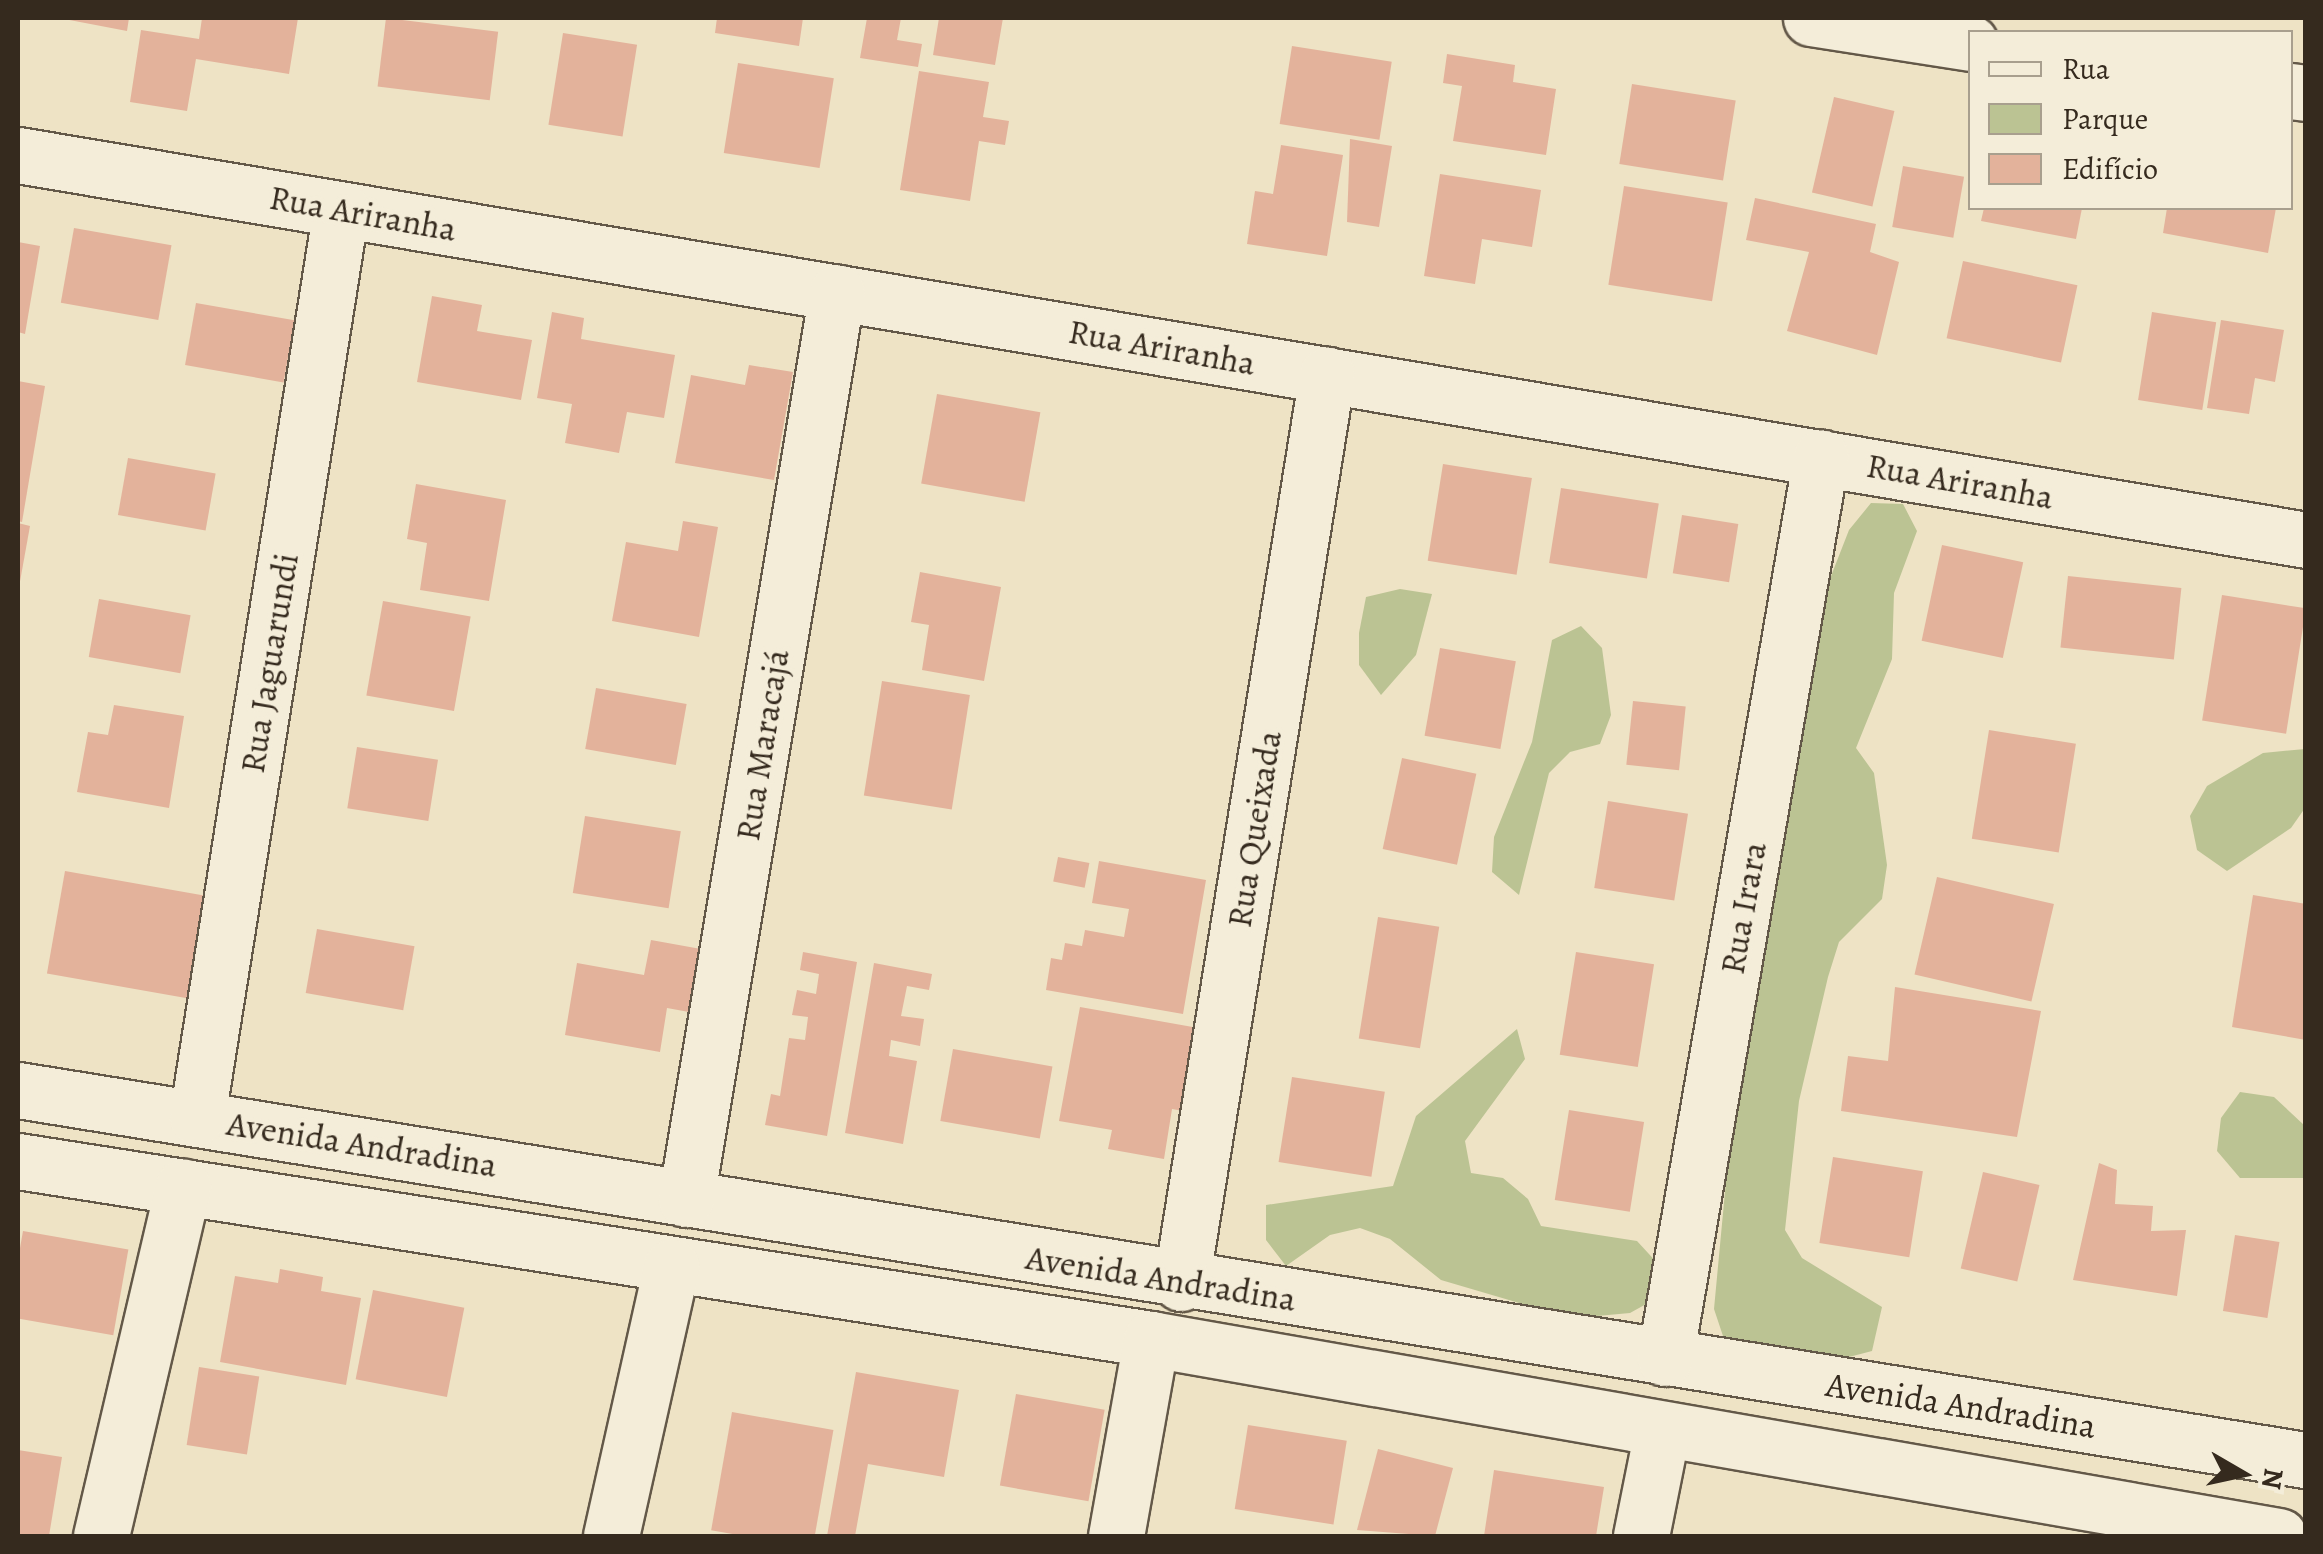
<!DOCTYPE html>
<meta charset="utf-8">
<style>
body{margin:0}
#map{position:relative;width:2323px;height:1554px;overflow:hidden;background:#eee3c5;font-family:Alegreya,serif}
div>[style]{position:absolute}
.green>*{inset:0;background:#bbc393}
.building>*{inset:0;background:#e3b29b;transform-origin:0 0}
.roads{filter:drop-shadow(2px 0 #635848) drop-shadow(-2px 0 #635848) drop-shadow(0 2px #635848) drop-shadow(0 -2px #635848)}
.minor>*{height:55px;margin:-27.5px;padding:0 27.5px;transform-origin:27.5px;border-radius:27.5px;background:#f4edd9}
span{translate:-50% -50%;white-space:nowrap;text-align:center;line-height:1.15;-webkit-text-stroke:9px #f4edd9;paint-order:stroke}
.street-label{font-size:35px;color:#352a1e}
.frame{position:absolute;inset:0;border:20px solid #352a1e;pointer-events:none}
.legend{position:absolute;left:1968px;top:30px;width:325px;height:180px;box-sizing:border-box;background:#f4edd9;border:2px solid #a89f8e;margin:0;padding:12px 18px;list-style:none;font-size:30px;color:#352a1e}
.legend li{display:flex;align-items:center;gap:20px;height:50px}
.legend b{width:50px;border:2px solid #a89f8e}
.north{position:absolute;left:2193px;top:1424px;width:100px;height:100px;-webkit-text-stroke:8px #f4edd9;paint-order:stroke;rotate:99deg;font-size:28px;font-weight:700;line-height:40px;text-align:center;color:#352a1e}
.north::after{content:'';display:block;margin:auto;width:35px;height:45px;background:#352a1e;clip-path:polygon(50% 0,100% 100%,50% 72%,0 100%)}
</style>
<div id="map">
<div class="green">
<i style="clip-path:polygon(1871px 503px,1903px 504px,1917px 531px,1894px 593px,1892px 659px,1856px 748px,1874px 773px,1887px 865px,1882px 899px,1839px 942px,1828px 977px,1799px 1101px,1785px 1230px,1802px 1258px,1882px 1307px,1872px 1351px,1826px 1363px,1725px 1342px,1714px 1309px,1728px 1160px,1824px 594px,1849px 530px)"></i>
<i style="clip-path:polygon(1400px 589px,1432px 594px,1416px 655px,1381px 695px,1359px 665px,1359px 633px,1366px 597px)"></i>
<i style="clip-path:polygon(1581px 626px,1602px 648px,1611px 715px,1600px 744px,1570px 752px,1549px 773px,1519px 895px,1492px 872px,1494px 837px,1532px 742px,1552px 640px)"></i>
<i style="clip-path:polygon(2305px 749px,2305px 808px,2291px 828px,2227px 871px,2197px 850px,2190px 816px,2207px 786px,2263px 753px)"></i>
<i style="clip-path:polygon(1517px 1029px,1525px 1059px,1465px 1141px,1471px 1173px,1503px 1178px,1528px 1199px,1541px 1226px,1637px 1241px,1660px 1266px,1657px 1298px,1630px 1313px,1597px 1316px,1533px 1307px,1441px 1280px,1390px 1239px,1360px 1228px,1330px 1235px,1286px 1266px,1266px 1240px,1266px 1205px,1393px 1186px,1416px 1116px)"></i>
<i style="clip-path:polygon(2240px 1092px,2274px 1097px,2305px 1126px,2305px 1178px,2240px 1178px,2217px 1151px,2221px 1118px)"></i>
</div>
<div class="building">
<i style="clip-path:polygon(59px 18px,129px 18px,127px 31px)"></i>
<i style="clip-path:polygon(202px 18px,298px 18px,289px 74px,196px 59px,187px 111px,130px 102px,141px 30px,199px 39px)"></i>
<i style="left:386px;top:18px;width:113px;height:69px;rotate:7deg"></i>
<i style="clip-path:polygon(717px 18px,803px 18px,799px 46px,715px 33px)"></i>
<i style="clip-path:polygon(867px 18px,901px 18px,897px 40px,922px 44px,918px 67px,860px 58px)"></i>
<i style="clip-path:polygon(939px 18px,1003px 18px,995px 65px,933px 55px)"></i>
<i style="left:563px;top:33px;width:75px;height:93px;rotate:9deg"></i>
<i style="left:1292px;top:46px;width:101px;height:79px;rotate:9deg"></i>
<i style="clip-path:polygon(1447px 54px,1515px 65px,1513px 82px,1556px 89px,1546px 155px,1453px 141px,1462px 86px,1443px 83px)"></i>
<i style="left:738px;top:63px;width:97px;height:91px;rotate:9deg"></i>
<i style="clip-path:polygon(919px 71px,989px 82px,983px 117px,1009px 121px,1005px 145px,979px 141px,970px 201px,900px 190px)"></i>
<i style="left:1632px;top:84px;width:105px;height:81px;rotate:9deg"></i>
<i style="left:1834px;top:97px;width:62px;height:98px;rotate:13deg"></i>
<i style="clip-path:polygon(1350px 139px,1392px 146px,1379px 227px,1347px 222px)"></i>
<i style="clip-path:polygon(1281px 145px,1343px 155px,1327px 256px,1247px 244px,1255px 191px,1273px 194px)"></i>
<i style="left:1903px;top:166px;width:62px;height:62px;rotate:10deg"></i>
<i style="clip-path:polygon(1440px 174px,1541px 190px,1532px 247px,1482px 239px,1475px 284px,1424px 276px)"></i>
<i style="left:1624px;top:186px;width:105px;height:100px;rotate:9deg"></i>
<i style="clip-path:polygon(1755px 198px,1876px 224px,1870px 252px,1899px 262px,1877px 355px,1787px 331px,1809px 252px,1746px 240px)"></i>
<i style="clip-path:polygon(1984px 208px,2082px 208px,2076px 239px,1981px 221px)"></i>
<i style="clip-path:polygon(2167px 208px,2276px 208px,2268px 253px,2163px 233px)"></i>
<i style="left:74px;top:228px;width:99px;height:76px;rotate:10deg"></i>
<i style="clip-path:polygon(18px 242px,40px 246px,25px 334px,18px 332px)"></i>
<i style="left:1963px;top:261px;width:117px;height:79px;rotate:12deg"></i>
<i style="clip-path:polygon(432px 296px,482px 305px,477px 331px,532px 340px,521px 400px,417px 382px)"></i>
<i style="left:196px;top:303px;width:100px;height:63px;rotate:10deg"></i>
<i style="clip-path:polygon(552px 312px,584px 318px,581px 339px,675px 355px,664px 418px,627px 412px,619px 453px,565px 443px,572px 404px,537px 398px)"></i>
<i style="left:2152px;top:312px;width:65px;height:89px;rotate:9deg"></i>
<i style="clip-path:polygon(2221px 320px,2284px 330px,2275px 382px,2255px 378px,2249px 414px,2207px 408px)"></i>
<i style="clip-path:polygon(749px 365px,793px 372px,774px 480px,675px 463px,691px 375px,745px 385px)"></i>
<i style="clip-path:polygon(18px 381px,45px 386px,22px 522px,18px 521px)"></i>
<i style="left:937px;top:394px;width:105px;height:91px;rotate:10deg"></i>
<i style="left:128px;top:458px;width:89px;height:58px;rotate:10deg"></i>
<i style="left:1443px;top:464px;width:90px;height:98px;rotate:9deg"></i>
<i style="clip-path:polygon(416px 484px,506px 500px,489px 601px,420px 590px,427px 543px,407px 539px)"></i>
<i style="left:1561px;top:488px;width:99px;height:76px;rotate:9deg"></i>
<i style="left:1682px;top:515px;width:57px;height:59px;rotate:9deg"></i>
<i style="clip-path:polygon(683px 521px,718px 527px,699px 637px,612px 621px,626px 542px,678px 551px)"></i>
<i style="clip-path:polygon(18px 523px,30px 526px,19px 587px,18px 587px)"></i>
<i style="left:1942px;top:545px;width:83px;height:98px;rotate:12deg"></i>
<i style="clip-path:polygon(920px 572px,1001px 587px,984px 681px,922px 670px,929px 625px,911px 622px)"></i>
<i style="left:2068px;top:576px;width:114px;height:72px;rotate:6deg"></i>
<i style="left:2222px;top:595px;width:85px;height:127px;rotate:9deg"></i>
<i style="left:99px;top:599px;width:93px;height:59px;rotate:10deg"></i>
<i style="left:383px;top:601px;width:89px;height:96px;rotate:10deg"></i>
<i style="left:1440px;top:648px;width:77px;height:89px;rotate:10deg"></i>
<i style="left:882px;top:681px;width:89px;height:116px;rotate:9deg"></i>
<i style="left:596px;top:688px;width:92px;height:62px;rotate:10deg"></i>
<i style="left:1633px;top:701px;width:53px;height:64px;rotate:6deg"></i>
<i style="clip-path:polygon(114px 705px,184px 716px,169px 808px,77px 792px,88px 732px,108px 735px)"></i>
<i style="left:1989px;top:730px;width:88px;height:110px;rotate:9deg"></i>
<i style="left:357px;top:747px;width:82px;height:62px;rotate:9deg"></i>
<i style="left:1402px;top:758px;width:76px;height:93px;rotate:12deg"></i>
<i style="left:1608px;top:801px;width:81px;height:88px;rotate:9deg"></i>
<i style="left:585px;top:816px;width:97px;height:78px;rotate:9deg"></i>
<i style="left:1058px;top:857px;width:32px;height:25px;rotate:11deg"></i>
<i style="clip-path:polygon(1099px 861px,1206px 880px,1183px 1014px,1046px 990px,1051px 958px,1062px 960px,1065px 943px,1082px 946px,1085px 930px,1124px 937px,1129px 909px,1092px 903px)"></i>
<i style="left:65px;top:871px;width:154px;height:104px;rotate:10deg"></i>
<i style="left:1937px;top:877px;width:120px;height:100px;rotate:13deg"></i>
<i style="clip-path:polygon(2253px 895px,2306px 904px,2306px 1040px,2232px 1027px)"></i>
<i style="left:1378px;top:917px;width:62px;height:123px;rotate:9deg"></i>
<i style="left:317px;top:929px;width:99px;height:65px;rotate:10deg"></i>
<i style="clip-path:polygon(651px 940px,712px 951px,700px 1014px,667px 1008px,660px 1052px,565px 1035px,577px 963px,644px 975px)"></i>
<i style="clip-path:polygon(803px 952px,857px 962px,827px 1136px,765px 1125px,771px 1094px,780px 1096px,789px 1038px,805px 1040px,808px 1017px,792px 1015px,797px 990px,816px 994px,819px 974px,800px 970px)"></i>
<i style="left:1576px;top:952px;width:79px;height:104px;rotate:9deg"></i>
<i style="clip-path:polygon(874px 963px,932px 974px,929px 990px,907px 986px,901px 1016px,924px 1019px,920px 1046px,891px 1040px,889px 1056px,917px 1061px,903px 1144px,845px 1133px)"></i>
<i style="clip-path:polygon(1895px 987px,2041px 1011px,2017px 1137px,1841px 1111px,1848px 1056px,1888px 1061px)"></i>
<i style="clip-path:polygon(1080px 1007px,1204px 1029px,1189px 1112px,1172px 1109px,1164px 1159px,1108px 1149px,1112px 1130px,1059px 1121px)"></i>
<i style="left:953px;top:1049px;width:101px;height:73px;rotate:10deg"></i>
<i style="left:1292px;top:1077px;width:94px;height:86px;rotate:9deg"></i>
<i style="left:1569px;top:1110px;width:76px;height:91px;rotate:9deg"></i>
<i style="left:1833px;top:1157px;width:91px;height:87px;rotate:9deg"></i>
<i style="clip-path:polygon(2099px 1163px,2117px 1170px,2115px 1204px,2153px 1206px,2151px 1231px,2186px 1230px,2177px 1296px,2073px 1280px)"></i>
<i style="left:1983px;top:1172px;width:58px;height:99px;rotate:13deg"></i>
<i style="left:23px;top:1231px;width:107px;height:87px;rotate:10deg"></i>
<i style="left:2235px;top:1235px;width:45px;height:77px;rotate:9deg"></i>
<i style="clip-path:polygon(280px 1269px,323px 1277px,321px 1291px,361px 1298px,346px 1385px,220px 1362px,235px 1276px,278px 1283px)"></i>
<i style="left:373px;top:1290px;width:93px;height:91px;rotate:11deg"></i>
<i style="left:199px;top:1367px;width:61px;height:79px;rotate:9deg"></i>
<i style="clip-path:polygon(856px 1372px,959px 1390px,944px 1477px,868px 1464px,855px 1536px,827px 1536px)"></i>
<i style="left:1016px;top:1394px;width:90px;height:93px;rotate:10deg"></i>
<i style="left:732px;top:1412px;width:103px;height:120px;rotate:10deg"></i>
<i style="left:1248px;top:1425px;width:100px;height:85px;rotate:9deg"></i>
<i style="clip-path:polygon(1378px 1449px,1453px 1468px,1435px 1536px,1357px 1530px)"></i>
<i style="clip-path:polygon(18px 1450px,62px 1457px,49px 1536px,18px 1536px)"></i>
<i style="clip-path:polygon(1494px 1470px,1604px 1487px,1596px 1536px,1484px 1536px)"></i>
</div>
<div class="roads">
<div class="minor">
<i style="left:1811px;top:18px;width:161px;rotate:8.9deg"></i>
<i style="left:2290px;top:91px;width:16px;rotate:7deg"></i>
<i style="left:18px;top:155px;width:2320px;rotate:9.55deg"></i>
<i style="left:18px;top:1090px;width:2318px;rotate:9.19deg"></i>
<i style="left:197px;top:1117px;width:919px;rotate:-80.99deg"></i>
<i style="left:18px;top:1161px;width:1147px;rotate:8.93deg"></i>
<i style="left:1151px;top:1339px;width:1145px;rotate:9.91deg"></i>
<i style="left:686px;top:1199px;width:919px;rotate:-80.55deg"></i>
<i style="left:1181px;top:1283px;width:920px;rotate:-80.87deg"></i>
<i style="left:1665px;top:1358px;width:914px;rotate:-80.18deg"></i>
<i style="left:101px;top:1536px;width:359px;rotate:-76.8deg"></i>
<i style="left:611px;top:1536px;width:276px;rotate:-77.4deg"></i>
<i style="left:1116px;top:1536px;width:200px;rotate:-79.9deg"></i>
<i style="left:1641px;top:1536px;width:107px;rotate:-78.7deg"></i>
</div>
</div>
<div class="street-label">
<span style="left:363px;top:213px;rotate:10deg">Rua Ariranha</span>
<span style="left:1162px;top:347px;rotate:10deg">Rua Ariranha</span>
<span style="left:1960px;top:481px;rotate:10deg">Rua Ariranha</span>
<span style="left:269px;top:663px;rotate:-81deg">Rua Jaguarundi</span>
<span style="left:762px;top:745px;rotate:-81deg">Rua Maracajá</span>
<span style="left:1254px;top:829px;rotate:-81deg">Rua Queixada</span>
<span style="left:1743px;top:908px;rotate:-80deg">Rua Irara</span>
<span style="left:362px;top:1144px;rotate:9deg">Avenida Andradina</span>
<span style="left:1161px;top:1278px;rotate:9deg">Avenida Andradina</span>
<span style="left:1961px;top:1405px;rotate:9deg">Avenida Andradina</span>
</div>
<div class="frame"></div>
<ul class="legend">
<li><b style="height:12px;background:#f4edd9"></b>Rua</li>
<li><b style="height:28px;background:#bbc393"></b>Parque</li>
<li><b style="height:28px;background:#e3b29b"></b>Edifício</li>
</ul>
<div class="north">N</div>
</div>
